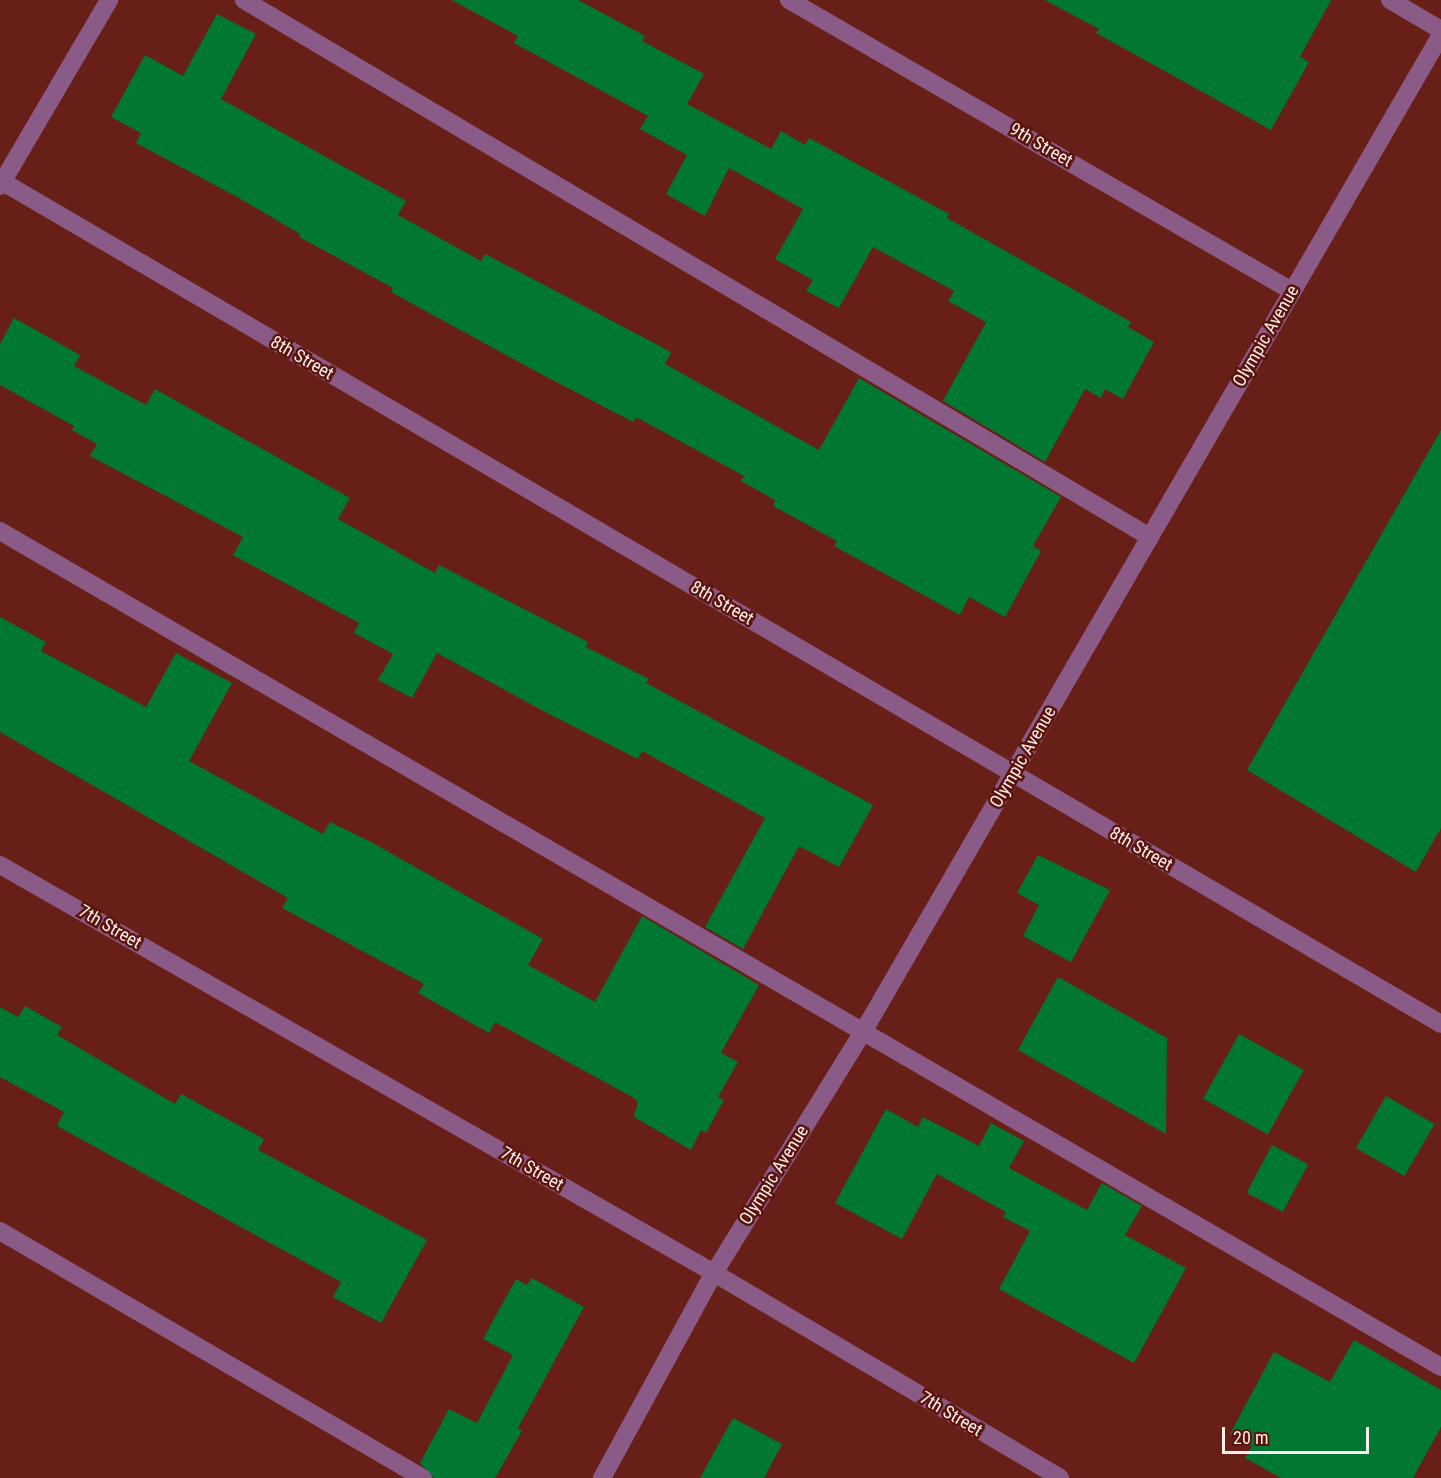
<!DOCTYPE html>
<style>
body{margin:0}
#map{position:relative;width:1441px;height:1478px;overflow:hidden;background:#681f17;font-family:"Roboto Condensed",sans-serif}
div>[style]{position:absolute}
.building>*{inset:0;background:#007732;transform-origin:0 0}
.lane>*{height:18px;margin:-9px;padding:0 9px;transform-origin:9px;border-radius:9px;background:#8b5b87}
.street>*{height:18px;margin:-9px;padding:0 9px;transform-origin:9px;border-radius:9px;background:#8b5b87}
span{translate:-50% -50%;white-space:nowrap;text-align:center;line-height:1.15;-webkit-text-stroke:5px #5c130c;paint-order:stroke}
.street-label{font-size:18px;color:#f8efed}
.scale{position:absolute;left:1222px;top:1427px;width:147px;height:27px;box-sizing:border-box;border:3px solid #f8efed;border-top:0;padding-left:8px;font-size:18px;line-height:21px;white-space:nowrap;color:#f8efed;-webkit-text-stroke:4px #5c130c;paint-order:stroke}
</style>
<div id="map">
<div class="building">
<i style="clip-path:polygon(452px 0,578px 0,645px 36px,642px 41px,704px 74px,687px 104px,771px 149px,781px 131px,805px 145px,809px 138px,949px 214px,947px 218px,1131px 322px,1128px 327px,1154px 342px,1123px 399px,1105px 389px,1101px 398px,1085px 389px,1045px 462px,943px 401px,986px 322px,948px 301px,954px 291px,873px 247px,839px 308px,806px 291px,813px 280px,775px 259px,803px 209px,729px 168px,705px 216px,666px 194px,687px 155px,640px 129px,648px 116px,514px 43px,518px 36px)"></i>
<i style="clip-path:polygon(1045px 0,1331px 0,1300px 57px,1309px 62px,1271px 130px,1096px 33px,1099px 29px)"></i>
<i style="clip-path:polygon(217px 14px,256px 34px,221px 99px,406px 201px,398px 215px,481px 261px,485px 254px,671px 352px,665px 364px,819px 450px,859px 378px,1061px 497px,1033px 546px,1041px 551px,1005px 617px,969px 597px,960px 615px,834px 546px,837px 541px,773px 506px,775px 500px,741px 481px,744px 476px,636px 417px,633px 422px,539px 373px,391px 292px,393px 288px,299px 237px,300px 234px,239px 198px,136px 143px,141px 133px,111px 117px,145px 55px,183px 76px)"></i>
<i style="clip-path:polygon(14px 318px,80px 355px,74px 366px,146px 405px,155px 389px,350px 498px,338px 519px,435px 573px,439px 565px,588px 642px,586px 647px,649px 679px,646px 683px,873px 805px,839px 867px,799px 846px,743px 949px,705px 927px,765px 818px,642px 751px,638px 759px,549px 714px,437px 653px,412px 698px,378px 680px,393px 654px,354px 633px,359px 623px,233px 555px,243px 537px,90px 456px,97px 444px,72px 430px,74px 426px,0 385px,0 344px)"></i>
<i style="clip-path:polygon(1441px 430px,1441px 828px,1416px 872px,1247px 770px)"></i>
<i style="clip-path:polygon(0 617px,46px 642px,41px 651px,146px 707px,176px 653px,232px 683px,189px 761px,323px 834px,330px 822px,371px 842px,543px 939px,528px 965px,595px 1002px,642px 916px,759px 985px,721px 1053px,738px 1062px,718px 1097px,724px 1100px,706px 1133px,701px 1130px,691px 1150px,634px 1117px,638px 1102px,634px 1098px,495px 1022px,489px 1033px,418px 993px,424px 984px,282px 908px,288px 898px,0 732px)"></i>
<i style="clip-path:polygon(1038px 855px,1110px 890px,1071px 962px,1023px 936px,1039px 905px,1017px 893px)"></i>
<i style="clip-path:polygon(1058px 977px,1167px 1038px,1166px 1134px,1018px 1050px)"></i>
<i style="clip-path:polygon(25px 1006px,62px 1027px,57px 1035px,175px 1104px,181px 1094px,264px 1139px,258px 1150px,427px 1240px,381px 1323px,333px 1297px,341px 1282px,57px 1126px,64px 1112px,0 1077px,0 1007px,18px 1017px)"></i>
<i style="left:1239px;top:1034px;width:74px;height:74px;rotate:29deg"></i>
<i style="left:1386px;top:1096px;width:56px;height:60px;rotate:30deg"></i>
<i style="clip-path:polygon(886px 1109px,918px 1127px,923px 1117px,979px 1146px,991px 1123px,1024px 1141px,1009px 1168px,1087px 1210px,1102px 1183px,1142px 1206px,1125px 1235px,1186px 1268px,1134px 1363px,999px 1289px,1030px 1231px,1003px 1217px,1006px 1212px,937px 1174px,902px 1239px,835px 1203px)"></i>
<i style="left:1272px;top:1145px;width:41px;height:54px;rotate:28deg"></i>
<i style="clip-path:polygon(532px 1278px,584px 1307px,518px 1428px,522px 1431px,495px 1478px,434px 1478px,420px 1463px,449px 1409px,477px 1423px,513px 1355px,483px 1339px,516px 1279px,527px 1285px)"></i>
<i style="clip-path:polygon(1354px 1340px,1441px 1390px,1441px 1427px,1413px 1478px,1281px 1478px,1245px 1458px,1252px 1446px,1230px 1434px,1274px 1352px,1330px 1382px)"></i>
<i style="clip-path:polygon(733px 1418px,782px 1444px,764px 1478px,700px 1478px)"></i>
</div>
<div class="lane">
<i style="left:244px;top:0;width:1053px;rotate:30.66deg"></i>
<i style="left:1390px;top:0;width:59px;rotate:30.5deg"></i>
<i style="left:0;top:531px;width:1666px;rotate:30.12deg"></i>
<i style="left:0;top:1231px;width:490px;rotate:30.3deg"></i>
</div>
<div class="street">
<i style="left:789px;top:0;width:581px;rotate:30.05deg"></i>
<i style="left:3px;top:182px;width:1666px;rotate:30.35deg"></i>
<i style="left:0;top:186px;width:216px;rotate:-59.6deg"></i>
<i style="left:0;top:865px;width:822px;rotate:29.74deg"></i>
<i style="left:714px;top:1273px;width:402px;rotate:30.6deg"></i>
<i style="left:602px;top:1478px;width:234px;rotate:-61.4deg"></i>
<i style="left:714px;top:1273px;width:283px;rotate:-58.3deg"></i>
<i style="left:863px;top:1032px;width:1152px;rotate:-59.9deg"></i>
</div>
<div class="street-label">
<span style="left:1041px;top:145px;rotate:30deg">9th Street</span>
<span style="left:1266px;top:336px;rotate:-60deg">Olympic Avenue</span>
<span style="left:302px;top:358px;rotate:30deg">8th Street</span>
<span style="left:722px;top:603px;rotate:30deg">8th Street</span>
<span style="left:1023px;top:757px;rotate:-60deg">Olympic Avenue</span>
<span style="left:1141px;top:849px;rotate:30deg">8th Street</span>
<span style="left:110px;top:927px;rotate:30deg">7th Street</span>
<span style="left:532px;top:1169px;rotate:30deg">7th Street</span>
<span style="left:774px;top:1175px;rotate:-58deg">Olympic Avenue</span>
<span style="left:951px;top:1414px;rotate:31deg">7th Street</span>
</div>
<div class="scale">20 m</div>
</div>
